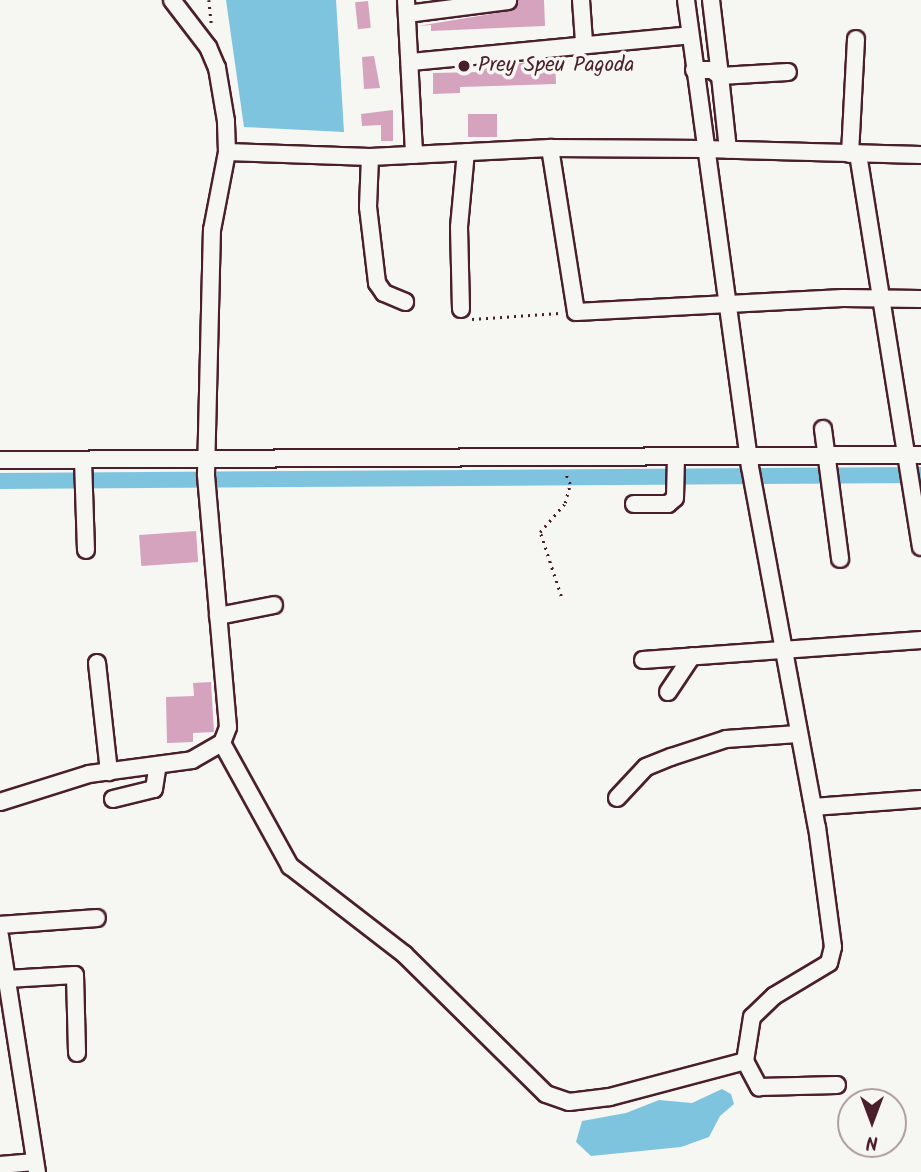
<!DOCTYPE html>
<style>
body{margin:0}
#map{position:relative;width:921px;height:1172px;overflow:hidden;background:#f6f6f2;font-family:Kalam,sans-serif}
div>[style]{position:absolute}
.water>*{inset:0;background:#7ec4df}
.canal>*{height:16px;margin:-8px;padding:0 8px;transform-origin:8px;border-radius:8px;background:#7ec4df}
.building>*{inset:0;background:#d6a3bf;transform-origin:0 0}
.path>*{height:2.5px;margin-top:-1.25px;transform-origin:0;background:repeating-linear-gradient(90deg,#4a1f2b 0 2px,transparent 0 7px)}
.roads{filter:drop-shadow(2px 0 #4a1f2b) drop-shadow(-2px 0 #4a1f2b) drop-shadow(0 2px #4a1f2b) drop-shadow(0 -2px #4a1f2b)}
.minor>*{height:16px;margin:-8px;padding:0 8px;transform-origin:8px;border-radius:8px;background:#f6f6f2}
.dots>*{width:19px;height:19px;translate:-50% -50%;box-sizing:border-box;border:4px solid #f6f6f2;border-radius:50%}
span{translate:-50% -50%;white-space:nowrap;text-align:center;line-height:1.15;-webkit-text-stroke:7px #f6f6f2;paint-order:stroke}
.poi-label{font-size:21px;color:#4a1f2b}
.left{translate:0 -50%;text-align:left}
.north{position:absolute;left:837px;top:1088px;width:70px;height:70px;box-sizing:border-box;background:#f6f6f2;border:2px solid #b1a0a2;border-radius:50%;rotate:180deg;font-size:19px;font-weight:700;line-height:28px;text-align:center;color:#4a1f2b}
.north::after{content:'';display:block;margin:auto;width:24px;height:32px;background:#4a1f2b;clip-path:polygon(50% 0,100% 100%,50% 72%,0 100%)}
</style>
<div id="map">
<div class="water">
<i style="clip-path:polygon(226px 0,336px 0,344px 132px,244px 127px)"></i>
<i style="clip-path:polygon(722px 1089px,731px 1094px,734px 1104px,720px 1116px,709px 1137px,681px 1147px,591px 1156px,576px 1142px,582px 1121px,626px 1113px,659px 1100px,692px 1103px)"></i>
</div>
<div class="canal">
<i style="left:0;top:481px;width:921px;rotate:-0.37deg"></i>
</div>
<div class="building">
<i style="clip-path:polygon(518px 0,544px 0,545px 26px,431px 31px,431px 25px,418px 26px,509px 11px)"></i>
<i style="left:368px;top:1px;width:27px;height:13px;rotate:84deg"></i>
<i style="clip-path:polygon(374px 56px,380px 88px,364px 89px,362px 57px)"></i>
<i style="clip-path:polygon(555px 59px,556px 84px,460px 87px,460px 93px,433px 94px,433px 73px,479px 72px,479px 68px)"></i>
<i style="clip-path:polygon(393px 110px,393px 141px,381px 141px,381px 125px,362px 126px,361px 114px)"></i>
<i style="left:468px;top:114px;width:29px;height:23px"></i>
<i style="left:196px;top:531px;width:31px;height:57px;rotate:86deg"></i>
<i style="clip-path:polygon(211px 682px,214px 732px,193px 733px,193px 742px,167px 743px,166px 697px,194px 696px,193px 683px)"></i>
</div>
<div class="path">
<i style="left:209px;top:0;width:27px;rotate:84deg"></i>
<i style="left:472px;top:319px;width:88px;rotate:-3.9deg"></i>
<i style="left:561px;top:596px;width:67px;rotate:-108.2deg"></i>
<i style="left:540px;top:532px;width:38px;rotate:-49deg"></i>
<i style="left:565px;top:503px;width:20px;rotate:-75deg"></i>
<i style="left:570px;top:484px;width:12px;rotate:-114deg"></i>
</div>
<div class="roads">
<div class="minor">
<i style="left:406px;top:0;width:155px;rotate:87deg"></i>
<i style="left:581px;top:0;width:42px;rotate:85.9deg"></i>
<i style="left:686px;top:0;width:471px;rotate:82.2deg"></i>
<i style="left:750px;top:467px;width:366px;rotate:79.5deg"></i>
<i style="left:817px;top:827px;width:121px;rotate:82.4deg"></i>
<i style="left:833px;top:947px;width:16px;rotate:104deg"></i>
<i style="left:829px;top:963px;width:64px;rotate:149deg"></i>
<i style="left:774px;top:996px;width:30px;rotate:136deg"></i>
<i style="left:752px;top:1017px;width:45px;rotate:99deg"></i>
<i style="left:745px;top:1061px;width:30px;rotate:62deg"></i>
<i style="left:759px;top:1087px;width:78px;rotate:-1.5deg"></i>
<i style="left:711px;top:0;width:77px;rotate:83.2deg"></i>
<i style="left:720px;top:76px;width:68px;rotate:-3.4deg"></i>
<i style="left:407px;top:14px;width:102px;rotate:-7.3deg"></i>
<i style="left:411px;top:62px;width:280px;rotate:-5.5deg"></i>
<i style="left:694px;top:70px;width:18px"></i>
<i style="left:712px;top:70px;width:10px;rotate:37deg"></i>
<i style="left:720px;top:76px;width:74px;rotate:83.8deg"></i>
<i style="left:550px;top:148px;width:166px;rotate:81deg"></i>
<i style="left:576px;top:312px;width:267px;rotate:-3deg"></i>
<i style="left:843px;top:298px;width:78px;rotate:0.7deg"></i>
<i style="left:227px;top:152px;width:143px;rotate:2deg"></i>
<i style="left:370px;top:157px;width:180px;rotate:-2.9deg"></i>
<i style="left:550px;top:148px;width:154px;rotate:0.4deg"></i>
<i style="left:704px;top:149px;width:217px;rotate:1.6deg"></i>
<i style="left:850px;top:154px;width:115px;rotate:-87deg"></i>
<i style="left:858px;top:154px;width:398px;rotate:80.9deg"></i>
<i style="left:370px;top:157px;width:50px;rotate:92.3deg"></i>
<i style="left:368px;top:207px;width:77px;rotate:83.2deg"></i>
<i style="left:377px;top:283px;width:12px;rotate:55deg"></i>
<i style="left:384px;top:293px;width:23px;rotate:23deg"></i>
<i style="left:461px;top:309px;width:82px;rotate:-91.4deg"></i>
<i style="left:459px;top:227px;width:75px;rotate:-84.7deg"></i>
<i style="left:823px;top:429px;width:131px;rotate:82.5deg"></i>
<i style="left:0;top:460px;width:921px;rotate:-0.31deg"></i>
<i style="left:83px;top:460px;width:90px;rotate:88.1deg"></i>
<i style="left:634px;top:504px;width:34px"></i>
<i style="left:668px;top:504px;width:9px;rotate:-41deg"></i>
<i style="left:675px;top:498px;width:42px;rotate:-88.6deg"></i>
<i style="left:218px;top:616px;width:57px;rotate:-11.1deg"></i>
<i style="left:643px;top:660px;width:279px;rotate:-4.1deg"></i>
<i style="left:97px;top:663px;width:110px;rotate:83.7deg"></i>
<i style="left:668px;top:692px;width:43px;rotate:-56.3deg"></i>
<i style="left:222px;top:743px;width:141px;rotate:61.1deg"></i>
<i style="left:290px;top:866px;width:144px;rotate:37.7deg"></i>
<i style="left:404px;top:954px;width:199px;rotate:44.6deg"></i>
<i style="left:546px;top:1094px;width:24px;rotate:19deg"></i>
<i style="left:569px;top:1102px;width:41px;rotate:-7deg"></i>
<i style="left:610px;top:1097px;width:140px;rotate:-14.9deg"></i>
<i style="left:617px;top:798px;width:42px;rotate:-46.9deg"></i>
<i style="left:646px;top:767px;width:27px;rotate:-22deg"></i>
<i style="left:671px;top:757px;width:58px;rotate:-18.1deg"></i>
<i style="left:726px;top:739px;width:72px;rotate:-4deg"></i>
<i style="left:113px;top:799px;width:42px;rotate:-13.7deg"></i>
<i style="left:154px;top:789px;width:24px;rotate:-81deg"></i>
<i style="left:0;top:802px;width:93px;rotate:-17.5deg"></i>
<i style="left:89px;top:774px;width:104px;rotate:-7.7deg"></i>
<i style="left:192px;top:760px;width:34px;rotate:-30deg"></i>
<i style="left:222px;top:743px;width:17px;rotate:-69deg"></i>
<i style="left:228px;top:727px;width:254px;rotate:-95deg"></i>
<i style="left:206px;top:474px;width:244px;rotate:-88.6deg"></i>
<i style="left:212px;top:230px;width:79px;rotate:-79.1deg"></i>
<i style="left:227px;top:152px;width:31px;rotate:-92deg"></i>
<i style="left:226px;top:121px;width:54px;rotate:-99.6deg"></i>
<i style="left:217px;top:68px;width:23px;rotate:-113deg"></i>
<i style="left:208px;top:47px;width:59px;rotate:-127.5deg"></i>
<i style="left:813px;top:807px;width:108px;rotate:-4.2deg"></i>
<i style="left:0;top:925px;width:97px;rotate:-4.1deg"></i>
<i style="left:0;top:936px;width:239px;rotate:81.1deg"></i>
<i style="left:7px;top:979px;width:68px;rotate:-3.4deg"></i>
<i style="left:75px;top:975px;width:78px;rotate:88.5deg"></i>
<i style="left:0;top:1165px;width:35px;rotate:-5deg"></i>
</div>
</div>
<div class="dots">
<i style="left:464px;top:66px;background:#4a1f2b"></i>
</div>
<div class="poi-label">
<span class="left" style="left:478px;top:66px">Prey Speu Pagoda</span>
</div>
<div class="north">N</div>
</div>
